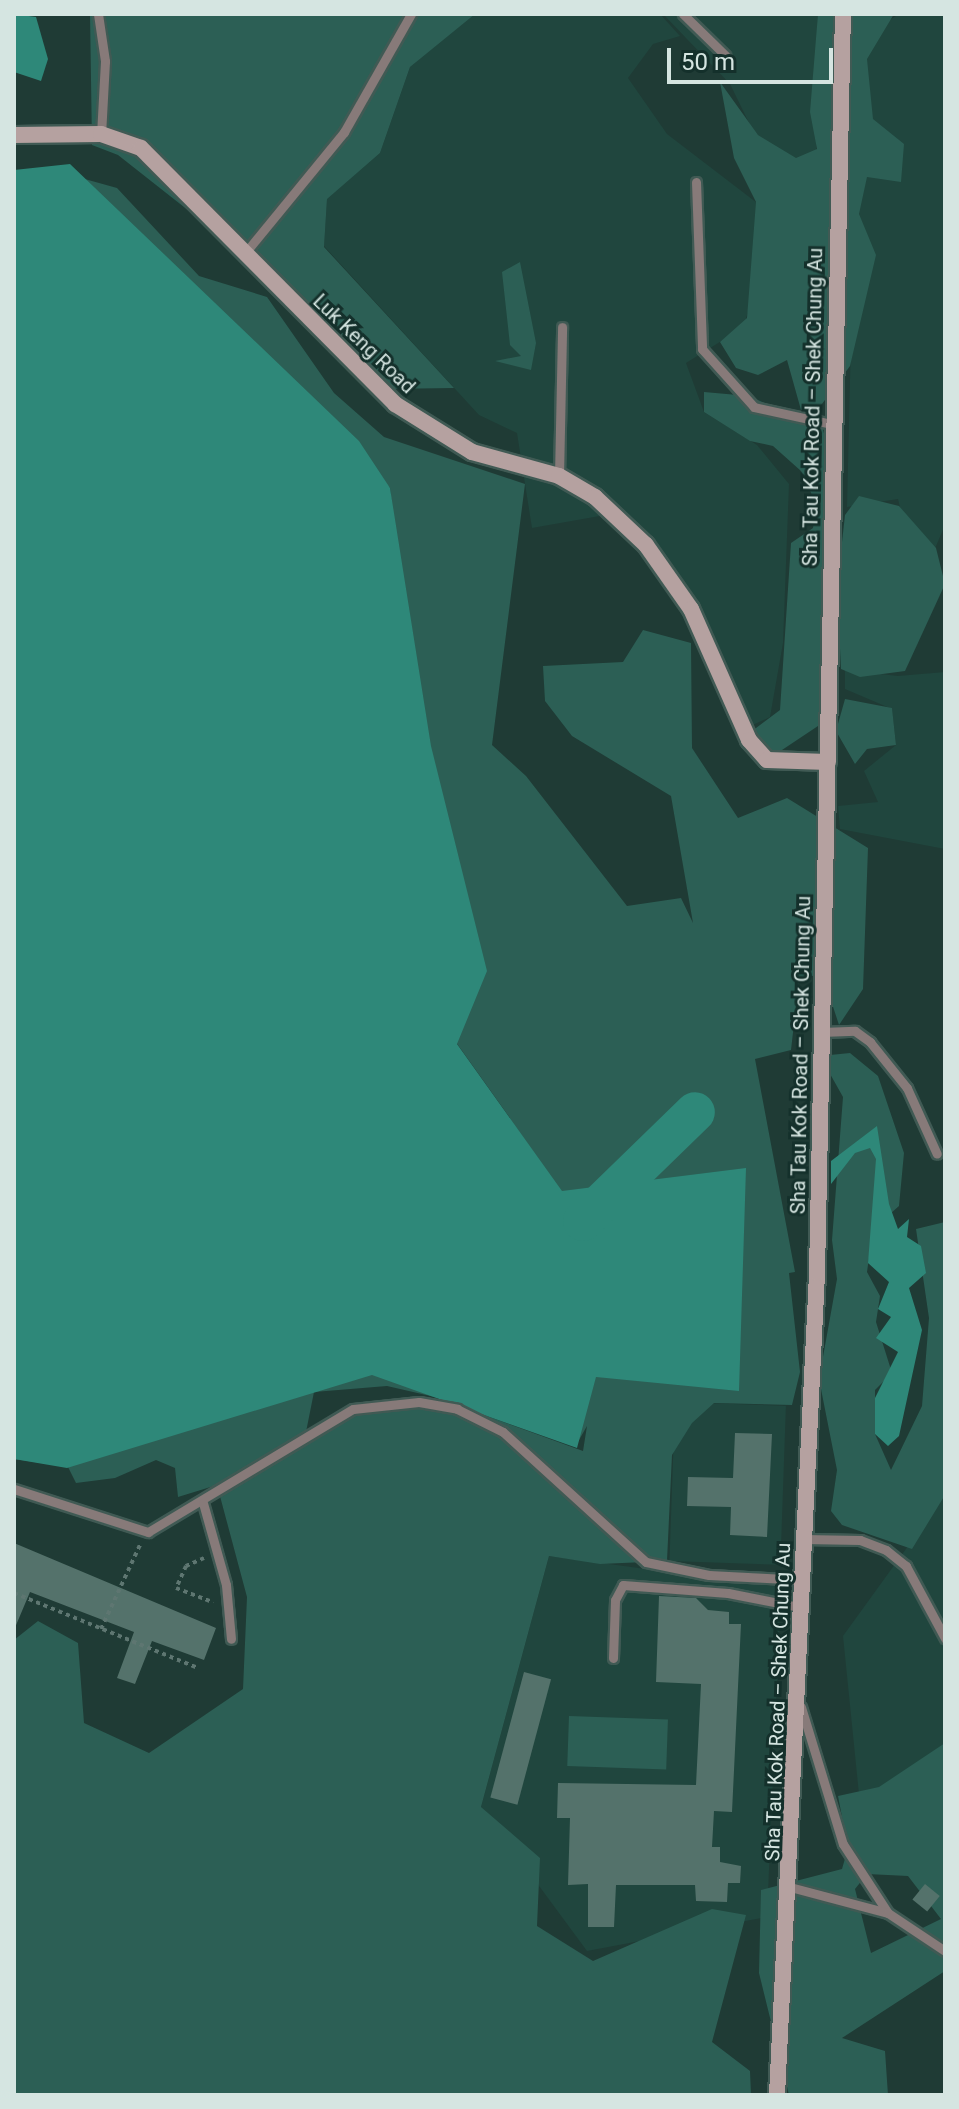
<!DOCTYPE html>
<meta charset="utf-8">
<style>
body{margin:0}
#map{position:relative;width:959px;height:2109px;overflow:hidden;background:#1f3b35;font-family:Roboto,sans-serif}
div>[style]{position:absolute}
.built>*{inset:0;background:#20463e;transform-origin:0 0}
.green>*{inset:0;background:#2c5f55;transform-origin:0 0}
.water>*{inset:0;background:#2e8879}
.river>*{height:40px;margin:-20px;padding:0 20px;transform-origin:20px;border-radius:20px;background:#2e8879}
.building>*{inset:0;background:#54726b;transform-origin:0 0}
.path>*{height:4px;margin-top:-2px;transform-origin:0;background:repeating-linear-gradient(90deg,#5e7671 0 4px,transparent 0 8px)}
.roads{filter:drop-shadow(2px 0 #405a54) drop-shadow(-2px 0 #405a54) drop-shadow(0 2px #405a54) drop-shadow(0 -2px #405a54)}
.lane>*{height:9px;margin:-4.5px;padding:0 4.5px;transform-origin:4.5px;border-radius:4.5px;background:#877a79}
.secondary>*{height:16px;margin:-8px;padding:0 8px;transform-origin:8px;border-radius:8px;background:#b5a1a0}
span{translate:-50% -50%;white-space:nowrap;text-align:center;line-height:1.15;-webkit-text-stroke:6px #14302b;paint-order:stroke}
.street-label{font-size:20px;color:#d5e5e1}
.frame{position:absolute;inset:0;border:16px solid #d5e5e1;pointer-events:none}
.scale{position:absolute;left:667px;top:48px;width:166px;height:36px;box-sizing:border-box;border:4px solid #d5e5e1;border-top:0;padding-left:10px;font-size:24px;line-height:28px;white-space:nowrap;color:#d5e5e1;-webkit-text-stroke:6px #14302b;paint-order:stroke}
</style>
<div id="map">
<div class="built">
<i style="clip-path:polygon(470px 14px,660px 14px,680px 36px,653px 44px,628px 78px,667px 134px,761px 206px,763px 252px,744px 327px,686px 363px,704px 412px,757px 445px,789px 484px,783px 643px,770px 717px,744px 729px,691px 606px,611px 514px,532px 528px,517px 433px,479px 415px,324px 246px,327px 198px,380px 153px,410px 67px)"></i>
<i style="clip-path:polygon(663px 14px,818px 14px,816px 182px,753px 131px,730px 84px)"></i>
<i style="clip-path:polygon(899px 14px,945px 14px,945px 525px,919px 586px,898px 499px,847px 507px,858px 41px)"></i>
<i style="clip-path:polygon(845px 670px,898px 676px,945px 672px,945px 849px,840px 829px,838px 806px,878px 802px,864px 771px,896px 745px,892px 709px,845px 689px)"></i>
<i style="left:675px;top:1402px;width:111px;height:159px;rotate:2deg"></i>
<i style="clip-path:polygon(945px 1495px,945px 1755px,862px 1824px,843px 1636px)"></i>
<i style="clip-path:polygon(549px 1556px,781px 1587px,767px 1917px,587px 1951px,481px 1807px)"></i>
</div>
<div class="green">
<i style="clip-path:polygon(90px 14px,475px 14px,410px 67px,380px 153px,327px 199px,324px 247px,454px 388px,384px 389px,241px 252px,118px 155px,92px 145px)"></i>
<i style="clip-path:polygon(818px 14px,894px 14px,867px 59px,873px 119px,904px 144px,901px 182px,867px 177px,859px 214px,876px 255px,850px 366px,819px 408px,801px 410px,787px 360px,758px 375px,736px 368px,720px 342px,747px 318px,756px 202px,734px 158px,720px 82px,758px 135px,796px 158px,817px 149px,810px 112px)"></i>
<i style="clip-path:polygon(evenodd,74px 176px,117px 188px,199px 276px,267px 297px,334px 393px,384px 437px,525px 484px,492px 745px,526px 776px,627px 906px,681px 898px,693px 923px,671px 796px,572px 736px,545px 701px,543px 666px,623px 662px,643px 630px,691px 643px,692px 748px,738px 818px,787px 798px,868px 848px,863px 989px,839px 1025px,822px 973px,799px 980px,791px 1050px,755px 1059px,795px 1272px,789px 1273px,800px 1372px,792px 1405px,714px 1403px,692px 1423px,672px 1455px,667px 1561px,600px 1564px,549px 1556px,481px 1807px,540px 1858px,537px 1926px,593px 1961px,712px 1909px,746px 1915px,712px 2042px,750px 2071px,751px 2095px,14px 2095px,14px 1640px,38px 1621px,78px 1643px,84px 1723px,149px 1753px,243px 1689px,247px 1597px,217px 1485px,178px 1497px,175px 1468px,156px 1460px,115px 1478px,76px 1483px,68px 1467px,14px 1459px,14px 1370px,521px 1232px,510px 1118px,448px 1031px,390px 488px,74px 176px,387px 1386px,531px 1419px,579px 1440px,587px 1426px,583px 1451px,476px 1412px,395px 1401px,306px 1432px,314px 1392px,387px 1386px)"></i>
<i style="clip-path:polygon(520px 262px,536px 343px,531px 370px,495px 361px,521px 356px,510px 345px,502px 272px)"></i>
<i style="clip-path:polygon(704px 392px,749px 396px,823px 429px,841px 511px,818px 726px,767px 760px,752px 731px,780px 710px,791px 543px,813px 528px,817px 506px,801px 471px,773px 446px,750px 441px,704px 412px)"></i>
<i style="clip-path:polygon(859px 496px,899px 506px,936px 548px,945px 584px,905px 671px,860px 677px,841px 669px,837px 587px,845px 515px)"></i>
<i style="clip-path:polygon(845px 699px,892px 708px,896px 745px,867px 749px,855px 764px,836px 731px)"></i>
<i style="clip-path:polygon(850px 1053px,878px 1076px,904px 1153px,899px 1206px,873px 1229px,867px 1272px,880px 1296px,876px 1322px,892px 1373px,875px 1390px,875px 1434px,891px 1470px,922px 1406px,929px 1318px,916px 1229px,945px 1222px,945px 1495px,912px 1549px,842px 1525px,831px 1511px,837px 1470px,819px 1379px,837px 1279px,832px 1240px,843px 1097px,820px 1056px)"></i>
<i style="left:569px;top:1716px;width:99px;height:50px;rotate:2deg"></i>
<i style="clip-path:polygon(evenodd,945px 1743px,945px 1971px,842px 2038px,885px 2051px,888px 2095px,789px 2095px,759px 1973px,761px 1890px,842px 1869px,848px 1848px,838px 1796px,879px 1787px,945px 1743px,867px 1874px,908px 1876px,941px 1919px,871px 1953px,855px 1889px,867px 1874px)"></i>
</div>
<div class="water">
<i style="clip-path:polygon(14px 14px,36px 17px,48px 59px,41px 81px,14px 72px)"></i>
<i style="clip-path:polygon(70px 164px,359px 441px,390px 488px,431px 746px,487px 971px,457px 1044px,562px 1191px,746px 1168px,739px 1391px,596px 1377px,577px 1448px,372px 1375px,67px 1468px,14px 1459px,14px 170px)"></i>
<i style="clip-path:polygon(877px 1126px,889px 1204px,898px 1229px,909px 1219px,907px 1237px,921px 1246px,926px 1273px,909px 1288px,922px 1330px,899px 1436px,888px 1446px,875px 1434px,875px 1398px,898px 1352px,876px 1338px,891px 1317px,878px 1309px,889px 1282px,868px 1263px,876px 1159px,870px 1148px,855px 1153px,831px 1184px,831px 1161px)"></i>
</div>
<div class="river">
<i style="left:583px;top:1221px;width:156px;rotate:-44.2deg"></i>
</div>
<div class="building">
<i style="clip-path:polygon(735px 1433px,772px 1434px,767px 1537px,730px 1535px,731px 1507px,687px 1506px,688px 1477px,733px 1478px)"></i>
<i style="clip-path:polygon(14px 1543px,216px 1628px,204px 1660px,152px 1641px,135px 1684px,117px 1678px,134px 1632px,30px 1592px,14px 1630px)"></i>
<i style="clip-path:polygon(659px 1596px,696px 1598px,708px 1610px,729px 1612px,729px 1624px,741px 1624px,732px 1812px,714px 1811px,712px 1847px,720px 1847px,720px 1862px,741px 1866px,740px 1883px,728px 1883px,727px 1902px,696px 1901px,695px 1885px,616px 1885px,614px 1927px,588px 1927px,588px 1884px,568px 1885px,570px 1818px,557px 1818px,558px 1783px,696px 1785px,701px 1684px,656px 1682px)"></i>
<i style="left:524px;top:1672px;width:28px;height:130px;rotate:15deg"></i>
<i style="left:925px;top:1884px;width:19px;height:20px;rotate:39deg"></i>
</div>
<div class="path">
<i style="left:204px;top:1558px;width:20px;rotate:156deg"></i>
<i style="left:186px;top:1566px;width:24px;rotate:114deg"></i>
<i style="left:176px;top:1588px;width:40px;rotate:21deg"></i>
<i style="left:14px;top:1593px;width:199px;rotate:22.2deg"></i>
<i style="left:101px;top:1629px;width:93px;rotate:-65.1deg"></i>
</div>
<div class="roads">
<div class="lane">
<i style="left:98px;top:14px;width:48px;rotate:81.5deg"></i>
<i style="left:105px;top:61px;width:73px;rotate:93.1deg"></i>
<i style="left:683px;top:14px;width:59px;rotate:44.3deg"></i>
<i style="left:696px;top:182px;width:167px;rotate:87.9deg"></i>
<i style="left:702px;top:349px;width:78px;rotate:48.1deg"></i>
<i style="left:754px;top:407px;width:79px;rotate:12.4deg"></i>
<i style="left:245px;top:253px;width:156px;rotate:-50.7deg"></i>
<i style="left:344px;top:132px;width:136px;rotate:-60.4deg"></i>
<i style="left:559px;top:476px;width:149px;rotate:-88.8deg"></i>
<i style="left:821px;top:1032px;width:34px;rotate:-2deg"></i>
<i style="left:855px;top:1031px;width:19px;rotate:36deg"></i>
<i style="left:870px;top:1042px;width:59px;rotate:51.2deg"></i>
<i style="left:907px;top:1088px;width:72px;rotate:65.6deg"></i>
<i style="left:14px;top:1489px;width:141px;rotate:17.8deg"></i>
<i style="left:148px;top:1532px;width:239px;rotate:-31deg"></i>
<i style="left:353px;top:1409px;width:66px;rotate:-6.1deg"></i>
<i style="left:419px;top:1402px;width:39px;rotate:10deg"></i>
<i style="left:457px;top:1409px;width:51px;rotate:26.6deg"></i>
<i style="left:503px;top:1432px;width:193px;rotate:42.3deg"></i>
<i style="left:646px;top:1562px;width:64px;rotate:11.7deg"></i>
<i style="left:709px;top:1575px;width:96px;rotate:3deg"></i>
<i style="left:203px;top:1503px;width:85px;rotate:74.3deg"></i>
<i style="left:226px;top:1585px;width:54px;rotate:84.7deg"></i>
<i style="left:804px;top:1539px;width:56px;rotate:1deg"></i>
<i style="left:860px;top:1540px;width:28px;rotate:21deg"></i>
<i style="left:886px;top:1550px;width:26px;rotate:39deg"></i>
<i style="left:906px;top:1566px;width:82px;rotate:61.6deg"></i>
<i style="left:613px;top:1658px;width:58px;rotate:-88deg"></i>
<i style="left:615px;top:1600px;width:17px;rotate:-62deg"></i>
<i style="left:623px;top:1585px;width:105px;rotate:4.4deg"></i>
<i style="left:728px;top:1593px;width:77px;rotate:11.2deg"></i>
<i style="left:801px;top:1707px;width:143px;rotate:73deg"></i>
<i style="left:843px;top:1844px;width:82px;rotate:56.9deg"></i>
<i style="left:790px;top:1887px;width:101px;rotate:14.9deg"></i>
<i style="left:888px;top:1913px;width:69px;rotate:33.7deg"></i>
</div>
<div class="secondary">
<i style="left:14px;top:135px;width:87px;rotate:-0.7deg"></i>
<i style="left:101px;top:134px;width:42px;rotate:19.3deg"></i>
<i style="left:141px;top:148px;width:361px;rotate:45.2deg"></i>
<i style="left:395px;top:404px;width:91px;rotate:31.9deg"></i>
<i style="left:472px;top:452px;width:90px;rotate:15.4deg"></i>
<i style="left:559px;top:476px;width:42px;rotate:30.3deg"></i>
<i style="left:595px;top:497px;width:70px;rotate:43.3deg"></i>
<i style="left:646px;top:545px;width:78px;rotate:54.9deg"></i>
<i style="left:691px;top:609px;width:143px;rotate:66.1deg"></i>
<i style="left:749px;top:740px;width:27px;rotate:48deg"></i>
<i style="left:767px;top:760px;width:61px;rotate:1.9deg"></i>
<i style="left:777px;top:2095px;width:823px;rotate:-87.21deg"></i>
<i style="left:817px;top:1273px;width:1259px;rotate:-88.82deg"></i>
</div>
</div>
<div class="street-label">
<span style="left:364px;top:344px;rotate:44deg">Luk Keng Road</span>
<span style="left:813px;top:407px;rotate:-89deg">Sha Tau Kok Road – Shek Chung Au</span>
<span style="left:801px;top:1055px;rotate:-89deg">Sha Tau Kok Road – Shek Chung Au</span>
<span style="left:778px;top:1702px;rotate:-88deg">Sha Tau Kok Road – Shek Chung Au</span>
</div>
<div class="frame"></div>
<div class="scale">50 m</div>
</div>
